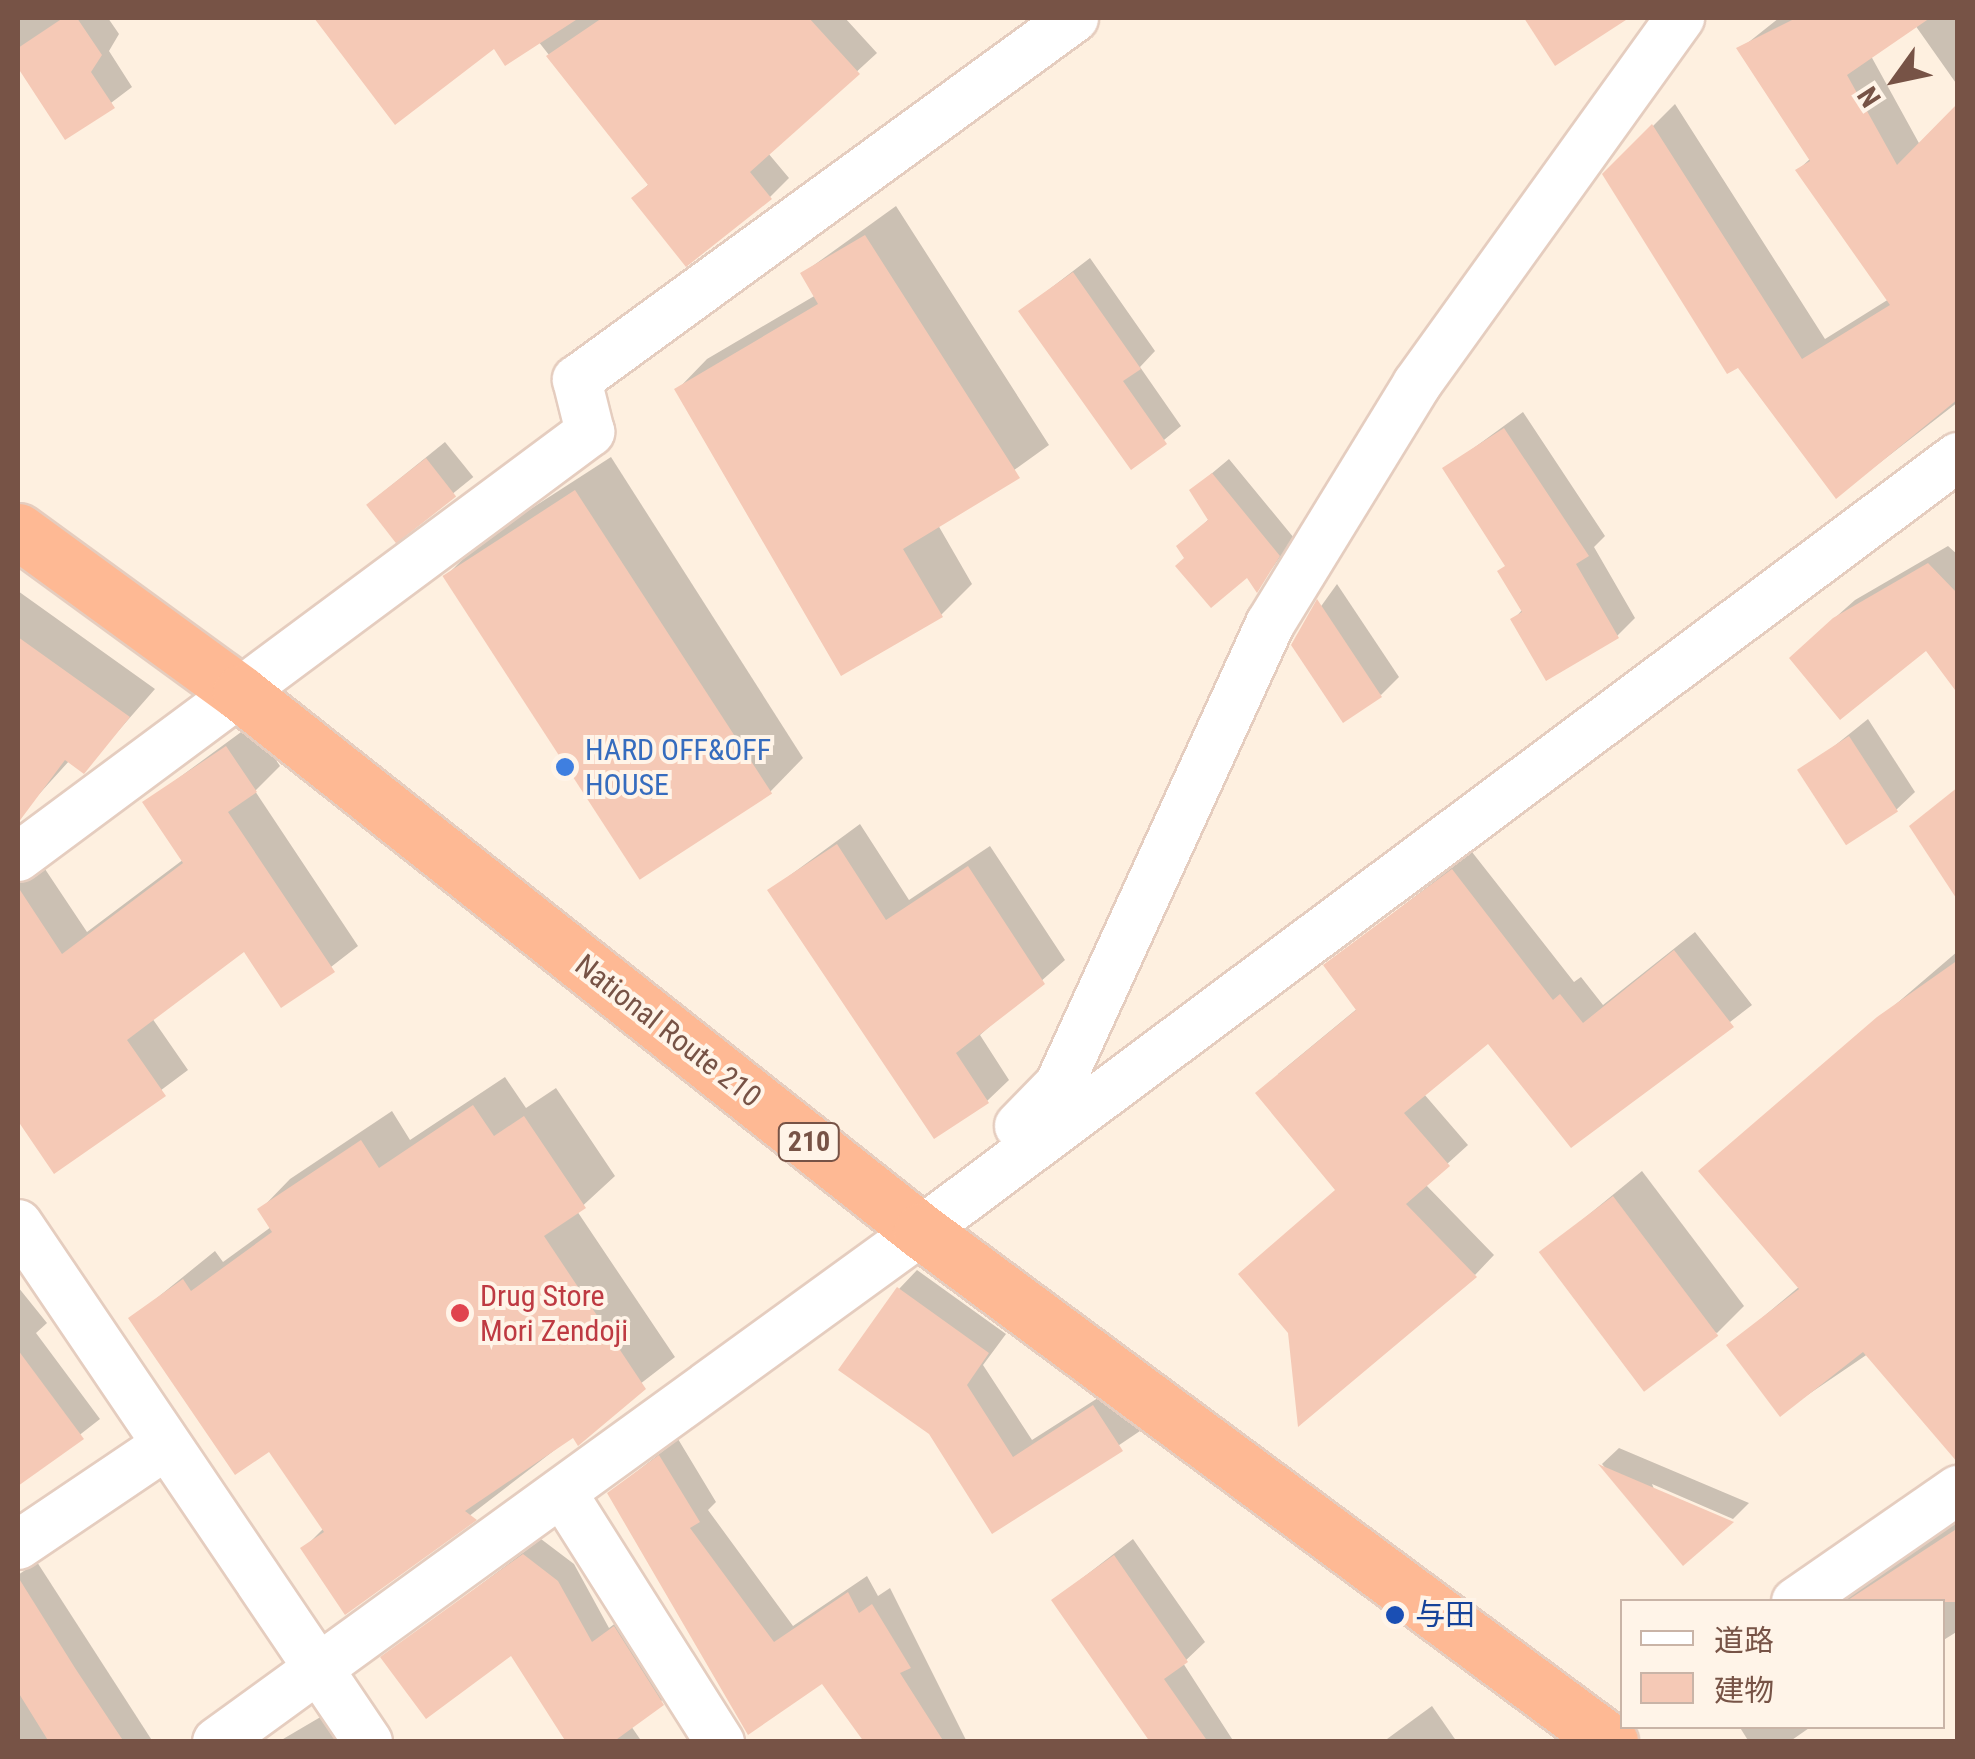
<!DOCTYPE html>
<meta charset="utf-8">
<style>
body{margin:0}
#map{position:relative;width:1975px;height:1759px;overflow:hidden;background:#fef0e0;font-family:"Roboto Condensed","Noto Sans JP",sans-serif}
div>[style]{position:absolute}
.shadow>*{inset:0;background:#0003;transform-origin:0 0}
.building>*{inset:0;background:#f5c9b6;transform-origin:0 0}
.roads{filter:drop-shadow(2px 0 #e5cdbf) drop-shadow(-2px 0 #e5cdbf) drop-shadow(0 2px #e5cdbf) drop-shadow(0 -2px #e5cdbf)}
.minor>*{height:48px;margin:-24px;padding:0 24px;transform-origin:24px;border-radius:24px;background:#fff}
.trunk>*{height:55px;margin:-27.5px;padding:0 27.5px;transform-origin:27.5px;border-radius:27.5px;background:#feb994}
.dots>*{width:28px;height:28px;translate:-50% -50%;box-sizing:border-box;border:5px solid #fff4e8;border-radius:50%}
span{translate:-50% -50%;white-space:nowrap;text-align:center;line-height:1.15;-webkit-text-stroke:8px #fff4e8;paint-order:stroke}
.shield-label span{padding:2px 8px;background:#fff4e8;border:2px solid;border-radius:8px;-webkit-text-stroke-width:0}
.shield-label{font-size:28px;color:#775346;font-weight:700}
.shop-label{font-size:30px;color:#366cbe}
.left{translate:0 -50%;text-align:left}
.street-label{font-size:30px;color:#775346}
.health-label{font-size:30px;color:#be3a42}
.transit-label{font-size:30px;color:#164399}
.frame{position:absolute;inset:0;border:20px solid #775346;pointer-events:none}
.legend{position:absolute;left:1620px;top:1599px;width:325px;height:130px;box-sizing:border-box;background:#fff4e8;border:2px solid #c9b4a7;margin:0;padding:12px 18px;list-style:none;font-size:30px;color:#775346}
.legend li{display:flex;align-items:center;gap:20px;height:50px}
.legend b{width:50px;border:2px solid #c9b4a7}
.north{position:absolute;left:1845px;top:30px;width:100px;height:100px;-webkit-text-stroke:8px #fff4e8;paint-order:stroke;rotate:237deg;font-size:28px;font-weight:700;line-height:40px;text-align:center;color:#775346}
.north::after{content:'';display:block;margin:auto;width:35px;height:45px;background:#775346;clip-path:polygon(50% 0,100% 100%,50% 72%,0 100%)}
</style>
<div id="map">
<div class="shadow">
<i style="clip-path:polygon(18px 18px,108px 18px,119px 34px,109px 51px,132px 87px,66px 137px,18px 64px)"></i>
<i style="clip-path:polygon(315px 18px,845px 18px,877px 53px,768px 153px,789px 178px,770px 197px,634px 198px,650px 183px,538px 41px,495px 45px,396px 121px)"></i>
<i style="clip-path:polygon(1779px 18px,1958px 18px,1958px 86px,1915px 25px,1871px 56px,1920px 145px,1958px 107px,1958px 402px,1837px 496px,1605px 174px,1675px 104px,1825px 339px,1889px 299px,1798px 170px,1811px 158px,1740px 49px)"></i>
<i style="clip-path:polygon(896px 206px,1049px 445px,938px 525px,972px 584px,941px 615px,677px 390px,707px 359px,816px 295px,803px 273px)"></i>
<i style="clip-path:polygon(1090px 258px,1155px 351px,1140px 367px,1181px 426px,1131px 467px,1021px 311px)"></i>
<i style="clip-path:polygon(1523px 412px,1605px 536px,1594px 547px,1635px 618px,1617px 636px,1513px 620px,1523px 609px,1507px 564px,1445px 469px)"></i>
<i style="left:445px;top:442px;width:45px;height:99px;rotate:51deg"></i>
<i style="clip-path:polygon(611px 457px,803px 758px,768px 794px,446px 576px,481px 541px)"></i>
<i style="clip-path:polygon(1229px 459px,1294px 538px,1257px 589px,1248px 575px,1186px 558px,1179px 547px,1210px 518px,1192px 490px)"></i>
<i style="clip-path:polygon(1948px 546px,1958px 555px,1958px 691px,1926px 647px,1811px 639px,1855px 600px)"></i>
<i style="clip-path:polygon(1337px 584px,1399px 677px,1381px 695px,1294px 644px)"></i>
<i style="clip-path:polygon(18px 591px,155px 689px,84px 770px,70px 760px,31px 803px,18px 793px)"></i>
<i style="clip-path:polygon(1868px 719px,1915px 792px,1896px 810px,1802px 772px)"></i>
<i style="clip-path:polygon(252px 724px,280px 766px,255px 791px,358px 946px,282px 1005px,244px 949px,152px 1018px,188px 1070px,54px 1170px,18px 1117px,25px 1083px,18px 1072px,18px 883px,43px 866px,87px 932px,184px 859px,146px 802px)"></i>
<i style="clip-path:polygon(860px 824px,909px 900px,990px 846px,1065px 960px,980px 1035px,1009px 1080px,987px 1101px,770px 890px)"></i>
<i style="clip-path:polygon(1472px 852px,1574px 982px,1581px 977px,1603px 1005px,1695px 932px,1752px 1005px,1571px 1145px,1489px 1040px,1424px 1094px,1468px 1145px,1425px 1184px,1494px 1255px,1475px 1275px,1337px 1189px,1278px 1074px,1358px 1008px,1327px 965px)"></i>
<i style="clip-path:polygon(1958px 951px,1958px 1398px,1906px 1328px,1781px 1413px,1730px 1345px,1800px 1286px,1701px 1171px)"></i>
<i style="clip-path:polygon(505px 1077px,526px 1108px,556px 1088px,615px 1176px,577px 1211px,675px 1357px,345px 1612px,303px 1549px,324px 1528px,269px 1449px,131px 1319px,215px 1251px,223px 1262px,271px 1227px,260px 1210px,290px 1179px,392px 1111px,410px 1140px)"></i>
<i style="clip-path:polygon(1642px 1171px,1744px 1306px,1717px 1333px,1543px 1252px)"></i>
<i style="clip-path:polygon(917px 1270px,1006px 1334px,983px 1365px,1032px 1440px,1112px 1389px,1140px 1431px,993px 1530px,899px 1289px)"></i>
<i style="clip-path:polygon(18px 1287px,47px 1323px,36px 1333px,100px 1419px,18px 1483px)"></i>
<i style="clip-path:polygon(678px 1439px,716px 1502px,708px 1510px,793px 1626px,867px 1576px,878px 1596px,890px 1588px,967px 1742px,867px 1742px,823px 1680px,748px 1732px,610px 1493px)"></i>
<i style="clip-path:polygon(1619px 1448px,1749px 1503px,1733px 1519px,1652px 1484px,1683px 1562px,1602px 1464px)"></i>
<i style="clip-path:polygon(1958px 1521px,1958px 1631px,1942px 1641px,1942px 1602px,1835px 1602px)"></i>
<i style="clip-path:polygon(541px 1539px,574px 1564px,609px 1628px,632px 1611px,679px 1686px,631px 1726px,642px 1742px,570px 1742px,511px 1652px,384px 1658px)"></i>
<i style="clip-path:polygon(1133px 1539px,1205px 1642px,1183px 1663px,1234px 1742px,1153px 1742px,1054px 1600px)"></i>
<i style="clip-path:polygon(37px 1562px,153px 1742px,18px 1742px,18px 1575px)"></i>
<i style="clip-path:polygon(1432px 1706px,1457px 1742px,1385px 1742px,1387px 1739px)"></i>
<i style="clip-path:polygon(329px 1712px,348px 1742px,278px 1742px)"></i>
<i style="clip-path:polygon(1739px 1726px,1812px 1726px,1789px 1742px,1749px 1742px)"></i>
</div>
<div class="building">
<i style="clip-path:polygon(63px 18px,77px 18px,102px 55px,91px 72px,115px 108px,65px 140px,18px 68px,18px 48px)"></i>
<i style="clip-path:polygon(314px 18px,579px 18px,505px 66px,494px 49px,395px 125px)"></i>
<i style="clip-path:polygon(602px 18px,809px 18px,860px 74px,750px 172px,772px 199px,686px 267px,631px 198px,648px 185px,546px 56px)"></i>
<i style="clip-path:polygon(1524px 18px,1629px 18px,1555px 66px)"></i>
<i style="clip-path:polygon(1796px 18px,1930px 18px,1847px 75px,1897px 165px,1958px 103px,1958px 399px,1836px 499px,1738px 368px,1727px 374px,1602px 174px,1652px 124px,1802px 359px,1890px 305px,1795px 170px,1810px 161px,1736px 48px)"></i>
<i style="clip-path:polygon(865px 235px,1020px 478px,903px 549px,943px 617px,841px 676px,674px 389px,818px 304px,800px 273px)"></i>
<i style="clip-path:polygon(1073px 272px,1141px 369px,1123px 381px,1167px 444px,1131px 470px,1018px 311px)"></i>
<i style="clip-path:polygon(1504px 428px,1589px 556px,1576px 564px,1619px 638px,1546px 681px,1510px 619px,1522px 612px,1497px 571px,1505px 566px,1442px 468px)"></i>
<i style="left:426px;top:458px;width:49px;height:76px;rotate:52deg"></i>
<i style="clip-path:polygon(1212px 473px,1280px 556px,1257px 593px,1247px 578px,1211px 608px,1175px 566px,1184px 558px,1176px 546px,1208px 520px,1189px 490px)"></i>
<i style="left:575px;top:490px;width:362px;height:158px;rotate:57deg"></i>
<i style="clip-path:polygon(1928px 563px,1958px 594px,1958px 694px,1926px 651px,1840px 720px,1789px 658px,1833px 618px)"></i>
<i style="clip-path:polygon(1317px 599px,1382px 697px,1343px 723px,1291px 645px)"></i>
<i style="clip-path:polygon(18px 637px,130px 717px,84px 774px,65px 760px,18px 823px)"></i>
<i style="left:1849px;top:736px;width:90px;height:62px;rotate:57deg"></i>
<i style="clip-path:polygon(226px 746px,257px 792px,228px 812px,335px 972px,281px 1008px,244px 952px,127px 1040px,166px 1096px,54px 1174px,18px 1121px,18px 887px,62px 954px,183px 863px,142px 802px)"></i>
<i style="clip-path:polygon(1958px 787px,1958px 901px,1909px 826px)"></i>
<i style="clip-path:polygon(837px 844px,886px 920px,968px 866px,1045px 984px,956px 1053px,989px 1103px,934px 1139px,767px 890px)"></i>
<i style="clip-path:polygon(1452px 869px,1553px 1000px,1560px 994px,1583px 1023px,1674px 950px,1734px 1027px,1571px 1148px,1488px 1044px,1404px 1113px,1450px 1166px,1406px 1204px,1477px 1277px,1298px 1427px,1288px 1333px,1238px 1274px,1335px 1190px,1255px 1093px,1356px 1010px,1323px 965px)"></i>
<i style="clip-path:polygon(1958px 960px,1958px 1463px,1863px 1352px,1780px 1417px,1726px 1345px,1799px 1289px,1698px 1171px,1877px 1017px)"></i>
<i style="clip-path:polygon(473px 1105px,494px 1136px,524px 1116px,586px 1208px,544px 1236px,646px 1389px,578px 1446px,573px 1438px,465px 1511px,477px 1520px,345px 1615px,300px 1548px,324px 1532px,269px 1452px,235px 1475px,128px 1318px,183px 1279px,191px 1291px,272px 1232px,257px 1209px,361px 1140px,379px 1168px)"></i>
<i style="left:1613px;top:1196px;width:175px;height:93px;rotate:53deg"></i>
<i style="clip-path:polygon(897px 1287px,989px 1353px,967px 1385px,1013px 1457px,1093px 1405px,1123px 1451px,992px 1534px,929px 1434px,838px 1370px)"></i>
<i style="clip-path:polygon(18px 1350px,84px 1439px,18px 1486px)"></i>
<i style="clip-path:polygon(659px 1455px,700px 1522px,690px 1528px,774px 1642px,848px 1592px,859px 1613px,872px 1604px,911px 1668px,900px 1673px,944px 1742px,864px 1742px,822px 1684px,748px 1735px,607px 1493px)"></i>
<i style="clip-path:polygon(1598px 1464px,1734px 1522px,1683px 1566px)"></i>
<i style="clip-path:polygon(1958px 1528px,1958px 1602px,1845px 1602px)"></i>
<i style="clip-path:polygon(523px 1554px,558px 1581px,592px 1642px,614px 1626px,664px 1705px,613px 1742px,566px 1742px,511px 1656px,426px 1719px,380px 1657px)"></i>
<i style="clip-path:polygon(1114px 1555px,1188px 1662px,1164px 1679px,1208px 1742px,1150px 1742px,1051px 1600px)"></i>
<i style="clip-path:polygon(18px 1577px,75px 1668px,124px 1742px,49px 1742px,18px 1692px)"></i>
</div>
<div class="roads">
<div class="minor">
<i style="left:18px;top:857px;width:713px;rotate:-36.61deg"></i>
<i style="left:590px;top:432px;width:54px;rotate:-104deg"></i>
<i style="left:577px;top:380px;width:615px;rotate:-36.07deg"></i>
<i style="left:1019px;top:1126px;width:57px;rotate:-45.7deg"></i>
<i style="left:1059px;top:1085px;width:507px;rotate:-65.41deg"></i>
<i style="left:1270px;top:624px;width:281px;rotate:-58.5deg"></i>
<i style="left:1417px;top:384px;width:451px;rotate:-54.3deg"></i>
<i style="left:18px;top:1224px;width:625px;rotate:55.95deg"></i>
<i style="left:563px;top:1494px;width:294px;rotate:57.7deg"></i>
<i style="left:18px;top:1545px;width:179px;rotate:-34deg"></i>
<i style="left:1796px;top:1602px;width:197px;rotate:-34.7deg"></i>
<i style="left:217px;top:1742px;width:870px;rotate:-35.97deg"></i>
<i style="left:921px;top:1231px;width:1294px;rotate:-36.74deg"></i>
</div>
<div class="trunk">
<i style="left:18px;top:531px;width:275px;rotate:36.1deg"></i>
<i style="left:240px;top:693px;width:868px;rotate:38.31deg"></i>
<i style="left:921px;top:1231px;width:858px;rotate:36.56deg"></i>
</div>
</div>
<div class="dots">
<i style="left:565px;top:767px;background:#3f7fe0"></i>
<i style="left:460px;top:1313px;background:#e0444e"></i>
<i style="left:1395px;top:1615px;background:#1a4fb4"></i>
</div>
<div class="shield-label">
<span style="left:809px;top:1142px">210</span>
</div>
<div class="shop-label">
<span class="left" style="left:585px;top:767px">HARD OFF&amp;OFF<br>HOUSE</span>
</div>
<div class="street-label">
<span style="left:668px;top:1031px;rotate:38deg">National Route 210</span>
</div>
<div class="health-label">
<span class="left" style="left:480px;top:1313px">Drug Store<br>Mori Zendoji</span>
</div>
<div class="transit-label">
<span class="left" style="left:1415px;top:1615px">与田</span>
</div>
<div class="frame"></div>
<ul class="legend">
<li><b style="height:12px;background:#fff"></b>道路</li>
<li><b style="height:28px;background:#f5c9b6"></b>建物</li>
</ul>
<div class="north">N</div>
</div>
